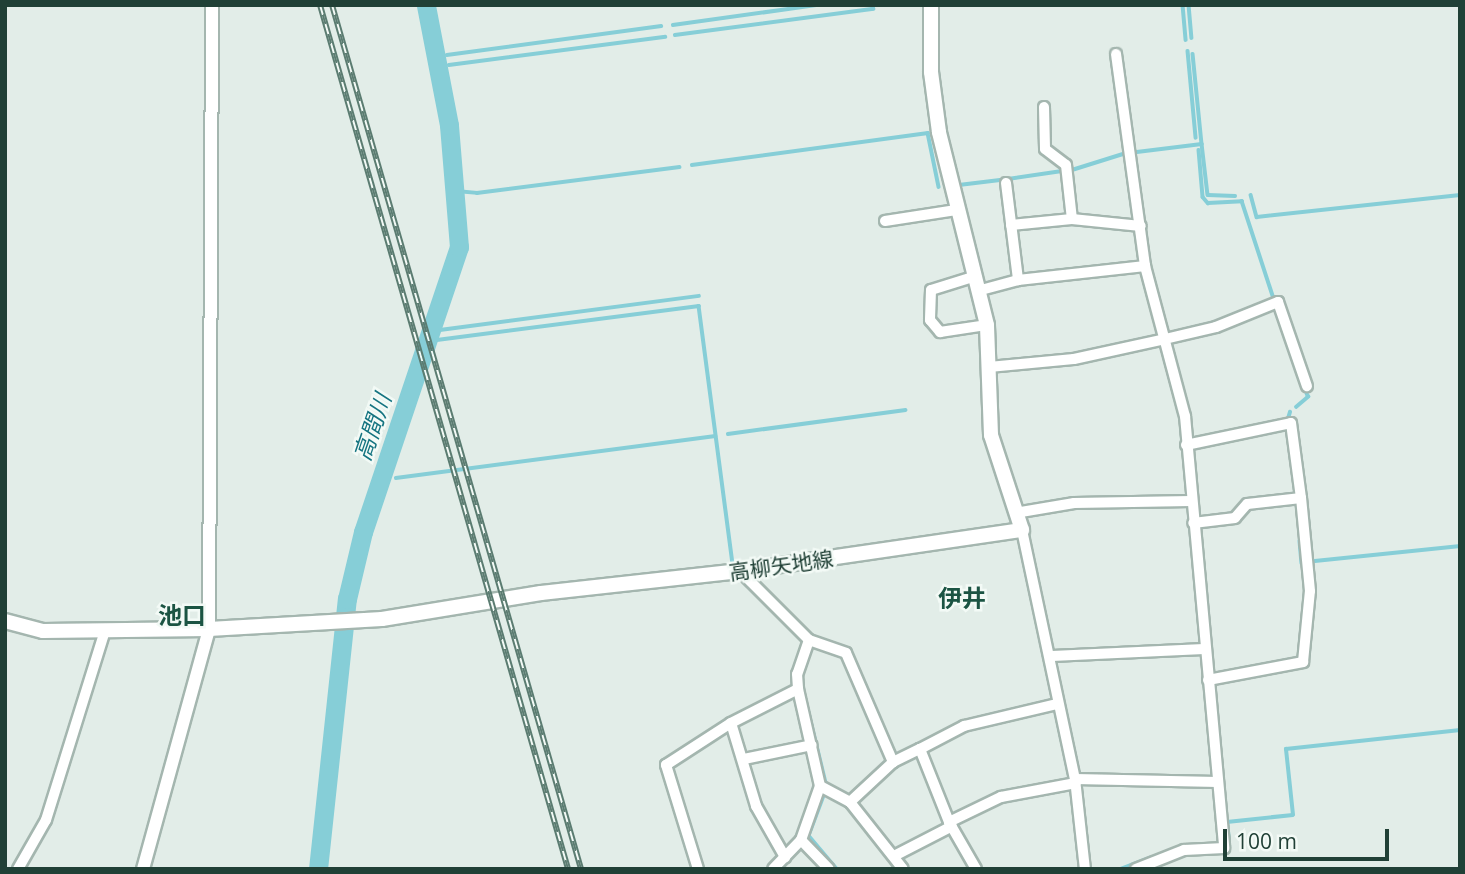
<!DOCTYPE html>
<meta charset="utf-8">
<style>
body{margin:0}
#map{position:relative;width:1465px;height:874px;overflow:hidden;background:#e2ede8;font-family:"Open Sans","Noto Sans JP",sans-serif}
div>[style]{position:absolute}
.stream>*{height:3.5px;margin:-1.75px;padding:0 1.75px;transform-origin:1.75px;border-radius:1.75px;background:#86ced7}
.river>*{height:19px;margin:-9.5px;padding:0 9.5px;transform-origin:9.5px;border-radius:9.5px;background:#86ced7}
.roads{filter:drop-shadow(2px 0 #a4b6af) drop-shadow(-2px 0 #a4b6af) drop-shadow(0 2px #a4b6af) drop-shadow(0 -2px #a4b6af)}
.minor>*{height:10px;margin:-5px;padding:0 5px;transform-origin:5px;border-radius:5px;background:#fff}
.tertiary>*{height:12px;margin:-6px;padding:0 6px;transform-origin:6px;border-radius:6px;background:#fff}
.secondary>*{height:14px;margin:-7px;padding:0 7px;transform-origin:7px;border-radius:7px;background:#fff}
.rail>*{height:6px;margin-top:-3px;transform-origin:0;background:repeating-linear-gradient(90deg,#f3faf6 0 10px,#5b7c71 0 20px);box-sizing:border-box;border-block:2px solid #5b7c71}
span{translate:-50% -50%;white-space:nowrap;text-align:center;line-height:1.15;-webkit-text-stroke:5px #f3faf6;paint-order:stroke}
.street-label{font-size:21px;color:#204036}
.water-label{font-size:23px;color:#157481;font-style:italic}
.quarter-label{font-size:24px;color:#1b5443;font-weight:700}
.frame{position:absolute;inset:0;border:7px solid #204036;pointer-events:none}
.scale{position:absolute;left:1223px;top:829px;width:166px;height:32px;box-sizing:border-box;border:4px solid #204036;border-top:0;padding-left:9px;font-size:21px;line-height:24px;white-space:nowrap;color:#204036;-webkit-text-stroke:5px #f3faf6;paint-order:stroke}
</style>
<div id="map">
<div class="stream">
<i style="left:1183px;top:5px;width:35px;rotate:85deg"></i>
<i style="left:1189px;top:5px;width:33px;rotate:85deg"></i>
<i style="left:673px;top:25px;width:146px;rotate:-7.9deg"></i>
<i style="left:675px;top:35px;width:200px;rotate:-7.5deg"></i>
<i style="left:873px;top:9px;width:4px;rotate:-104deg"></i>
<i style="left:1188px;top:51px;width:87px;rotate:84.7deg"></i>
<i style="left:1193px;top:54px;width:90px;rotate:84.3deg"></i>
<i style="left:447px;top:55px;width:216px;rotate:-7.7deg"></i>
<i style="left:449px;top:65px;width:218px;rotate:-7.4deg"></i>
<i style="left:1199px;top:150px;width:47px;rotate:85.1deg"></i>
<i style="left:1203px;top:197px;width:8px;rotate:50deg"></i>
<i style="left:1208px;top:203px;width:34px;rotate:-3deg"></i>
<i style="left:1242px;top:201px;width:103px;rotate:71.9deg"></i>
<i style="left:1137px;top:152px;width:65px;rotate:-7deg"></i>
<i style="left:1202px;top:144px;width:51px;rotate:83.3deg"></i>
<i style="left:1208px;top:195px;width:27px;rotate:2deg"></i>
<i style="left:692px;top:165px;width:238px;rotate:-7.7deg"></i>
<i style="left:928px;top:133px;width:55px;rotate:78.5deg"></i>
<i style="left:1072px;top:170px;width:53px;rotate:-17.4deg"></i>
<i style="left:1008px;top:179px;width:56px;rotate:-8.3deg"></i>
<i style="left:959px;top:185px;width:41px;rotate:-7deg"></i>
<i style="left:456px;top:191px;width:21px;rotate:5deg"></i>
<i style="left:477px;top:193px;width:204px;rotate:-7.3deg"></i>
<i style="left:1251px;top:195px;width:23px;rotate:75deg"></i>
<i style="left:1257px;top:217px;width:204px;rotate:-6.2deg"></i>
<i style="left:440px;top:330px;width:261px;rotate:-7.5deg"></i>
<i style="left:437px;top:340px;width:264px;rotate:-7.4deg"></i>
<i style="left:699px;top:306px;width:259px;rotate:82.5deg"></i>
<i style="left:1296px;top:407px;width:16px;rotate:-40deg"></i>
<i style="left:1308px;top:397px;width:11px;rotate:-112deg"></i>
<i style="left:1288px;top:419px;width:7px;rotate:-74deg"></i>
<i style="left:728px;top:434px;width:179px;rotate:-7.7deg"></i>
<i style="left:396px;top:478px;width:322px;rotate:-7.5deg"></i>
<i style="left:1300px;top:541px;width:22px;rotate:85deg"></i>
<i style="left:1315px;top:561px;width:146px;rotate:-5.9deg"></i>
<i style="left:808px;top:709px;width:76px;rotate:76.3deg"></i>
<i style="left:824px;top:796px;width:43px;rotate:110.6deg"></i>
<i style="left:809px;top:836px;width:43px;rotate:49.7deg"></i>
<i style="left:1229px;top:841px;width:19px;rotate:-96deg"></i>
<i style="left:1227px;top:822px;width:66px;rotate:-6.1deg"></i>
<i style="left:1293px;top:815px;width:66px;rotate:-96.1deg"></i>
<i style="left:1286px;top:749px;width:175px;rotate:-6.2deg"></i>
<i style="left:1121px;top:869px;width:33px;rotate:-21deg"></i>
</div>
<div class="river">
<i style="left:318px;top:869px;width:272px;rotate:-83.9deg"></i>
<i style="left:347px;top:599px;width:69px;rotate:-76.6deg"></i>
<i style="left:363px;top:532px;width:301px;rotate:-71.4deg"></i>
<i style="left:459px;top:247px;width:122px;rotate:-94.7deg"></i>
<i style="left:449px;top:125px;width:122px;rotate:-100.9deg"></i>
</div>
<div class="roads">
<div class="minor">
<i style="left:1116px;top:54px;width:214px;rotate:82.2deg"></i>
<i style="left:1145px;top:266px;width:155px;rotate:75.1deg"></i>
<i style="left:1185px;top:416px;width:434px;rotate:84.8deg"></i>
<i style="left:1224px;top:848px;width:40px;rotate:177.1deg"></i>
<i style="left:1184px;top:850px;width:52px;rotate:158.4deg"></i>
<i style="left:1044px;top:107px;width:42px;rotate:88.6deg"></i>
<i style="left:1045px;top:149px;width:26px;rotate:37deg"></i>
<i style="left:1066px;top:165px;width:54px;rotate:83.7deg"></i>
<i style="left:1006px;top:183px;width:98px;rotate:82.9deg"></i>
<i style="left:885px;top:221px;width:72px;rotate:-8.8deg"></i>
<i style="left:1011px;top:225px;width:61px;rotate:-5.6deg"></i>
<i style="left:1072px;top:219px;width:69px;rotate:5.8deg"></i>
<i style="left:976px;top:276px;width:47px;rotate:162.7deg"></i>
<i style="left:931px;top:290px;width:30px;rotate:92deg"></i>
<i style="left:930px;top:320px;width:16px;rotate:50deg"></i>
<i style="left:940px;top:332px;width:48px;rotate:-8.5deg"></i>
<i style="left:981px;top:290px;width:38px;rotate:-15deg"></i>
<i style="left:1018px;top:280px;width:128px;rotate:-6.3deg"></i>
<i style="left:989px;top:367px;width:85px;rotate:-5.4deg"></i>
<i style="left:1074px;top:359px;width:93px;rotate:-12.4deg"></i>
<i style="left:1165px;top:339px;width:52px;rotate:-13.2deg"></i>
<i style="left:1216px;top:327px;width:67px;rotate:-22deg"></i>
<i style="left:1278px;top:302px;width:89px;rotate:71deg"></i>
<i style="left:1186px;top:445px;width:107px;rotate:-11.8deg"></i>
<i style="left:1291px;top:423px;width:76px;rotate:82.4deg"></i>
<i style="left:1301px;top:498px;width:54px;rotate:173.7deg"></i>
<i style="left:1247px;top:504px;width:18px;rotate:131deg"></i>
<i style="left:1235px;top:518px;width:42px;rotate:173.2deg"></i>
<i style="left:1015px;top:513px;width:60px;rotate:-9.6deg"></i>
<i style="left:1074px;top:503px;width:117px;rotate:-1deg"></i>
<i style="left:1022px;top:530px;width:255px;rotate:78deg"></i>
<i style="left:1075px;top:779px;width:91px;rotate:83.7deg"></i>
<i style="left:740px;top:571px;width:98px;rotate:45deg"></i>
<i style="left:809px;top:640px;width:36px;rotate:109deg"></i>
<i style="left:797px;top:674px;width:15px;rotate:86deg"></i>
<i style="left:798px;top:689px;width:99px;rotate:77.2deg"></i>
<i style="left:820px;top:786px;width:57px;rotate:109.4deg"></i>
<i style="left:801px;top:840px;width:40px;rotate:134deg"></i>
<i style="left:809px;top:640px;width:39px;rotate:19deg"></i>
<i style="left:846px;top:653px;width:119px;rotate:66.7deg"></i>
<i style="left:1052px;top:656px;width:152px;rotate:-2.6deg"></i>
<i style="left:1208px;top:680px;width:97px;rotate:-10.7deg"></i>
<i style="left:1303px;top:662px;width:71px;rotate:-84.4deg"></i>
<i style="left:1310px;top:591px;width:93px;rotate:-95.5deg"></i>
<i style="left:731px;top:723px;width:87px;rotate:73.2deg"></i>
<i style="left:756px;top:806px;width:59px;rotate:60.4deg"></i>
<i style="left:920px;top:749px;width:50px;rotate:-27.6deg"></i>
<i style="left:964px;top:726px;width:96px;rotate:-13.3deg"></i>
<i style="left:744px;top:759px;width:69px;rotate:-11.6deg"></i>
<i style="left:1075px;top:779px;width:143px;rotate:1.2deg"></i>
<i style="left:820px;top:786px;width:34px;rotate:28deg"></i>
<i style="left:850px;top:802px;width:85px;rotate:51.7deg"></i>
<i style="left:850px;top:802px;width:59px;rotate:-42.9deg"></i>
<i style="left:893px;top:762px;width:30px;rotate:-26deg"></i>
<i style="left:920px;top:749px;width:79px;rotate:68.3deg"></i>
<i style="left:949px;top:822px;width:54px;rotate:60.1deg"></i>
<i style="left:949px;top:822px;width:58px;rotate:-25.7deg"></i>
<i style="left:1001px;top:797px;width:76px;rotate:-10.6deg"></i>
<i style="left:801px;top:840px;width:40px;rotate:46deg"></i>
<i style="left:894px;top:856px;width:65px;rotate:-27.3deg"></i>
<i style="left:18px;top:869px;width:56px;rotate:-60.3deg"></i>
<i style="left:46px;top:820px;width:199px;rotate:-72.7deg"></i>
<i style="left:698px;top:869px;width:109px;rotate:-107.1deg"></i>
<i style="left:666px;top:765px;width:77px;rotate:-32.9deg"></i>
<i style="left:731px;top:723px;width:75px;rotate:-26.9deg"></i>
</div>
<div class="tertiary">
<i style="left:143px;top:869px;width:249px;rotate:-74.6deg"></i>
<i style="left:209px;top:629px;width:624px;rotate:-89.72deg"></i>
</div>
<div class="secondary">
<i style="left:5px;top:621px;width:39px;rotate:15deg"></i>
<i style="left:43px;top:631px;width:166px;rotate:-0.7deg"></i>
<i style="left:209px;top:629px;width:173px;rotate:-3.3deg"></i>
<i style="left:382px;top:619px;width:161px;rotate:-9.3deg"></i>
<i style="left:541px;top:593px;width:200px;rotate:-6.3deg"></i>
<i style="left:740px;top:571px;width:285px;rotate:-8.3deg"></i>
<i style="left:1022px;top:530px;width:100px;rotate:-108.1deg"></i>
<i style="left:991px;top:435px;width:110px;rotate:-92.1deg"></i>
<i style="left:987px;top:325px;width:199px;rotate:-104deg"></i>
<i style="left:939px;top:132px;width:61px;rotate:-97.6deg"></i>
<i style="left:931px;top:72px;width:67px;rotate:-90deg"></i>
</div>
</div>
<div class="rail">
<i style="left:320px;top:5px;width:899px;rotate:73.98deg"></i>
<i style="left:332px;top:5px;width:899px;rotate:73.92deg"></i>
</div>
<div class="street-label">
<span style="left:781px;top:565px;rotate:-8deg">高柳矢地線</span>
</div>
<div class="water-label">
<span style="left:372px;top:427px;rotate:-71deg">高間川</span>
</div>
<div class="quarter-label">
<span style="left:962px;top:598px">伊井</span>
<span style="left:182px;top:615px">池口</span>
</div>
<div class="frame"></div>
<div class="scale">100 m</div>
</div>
